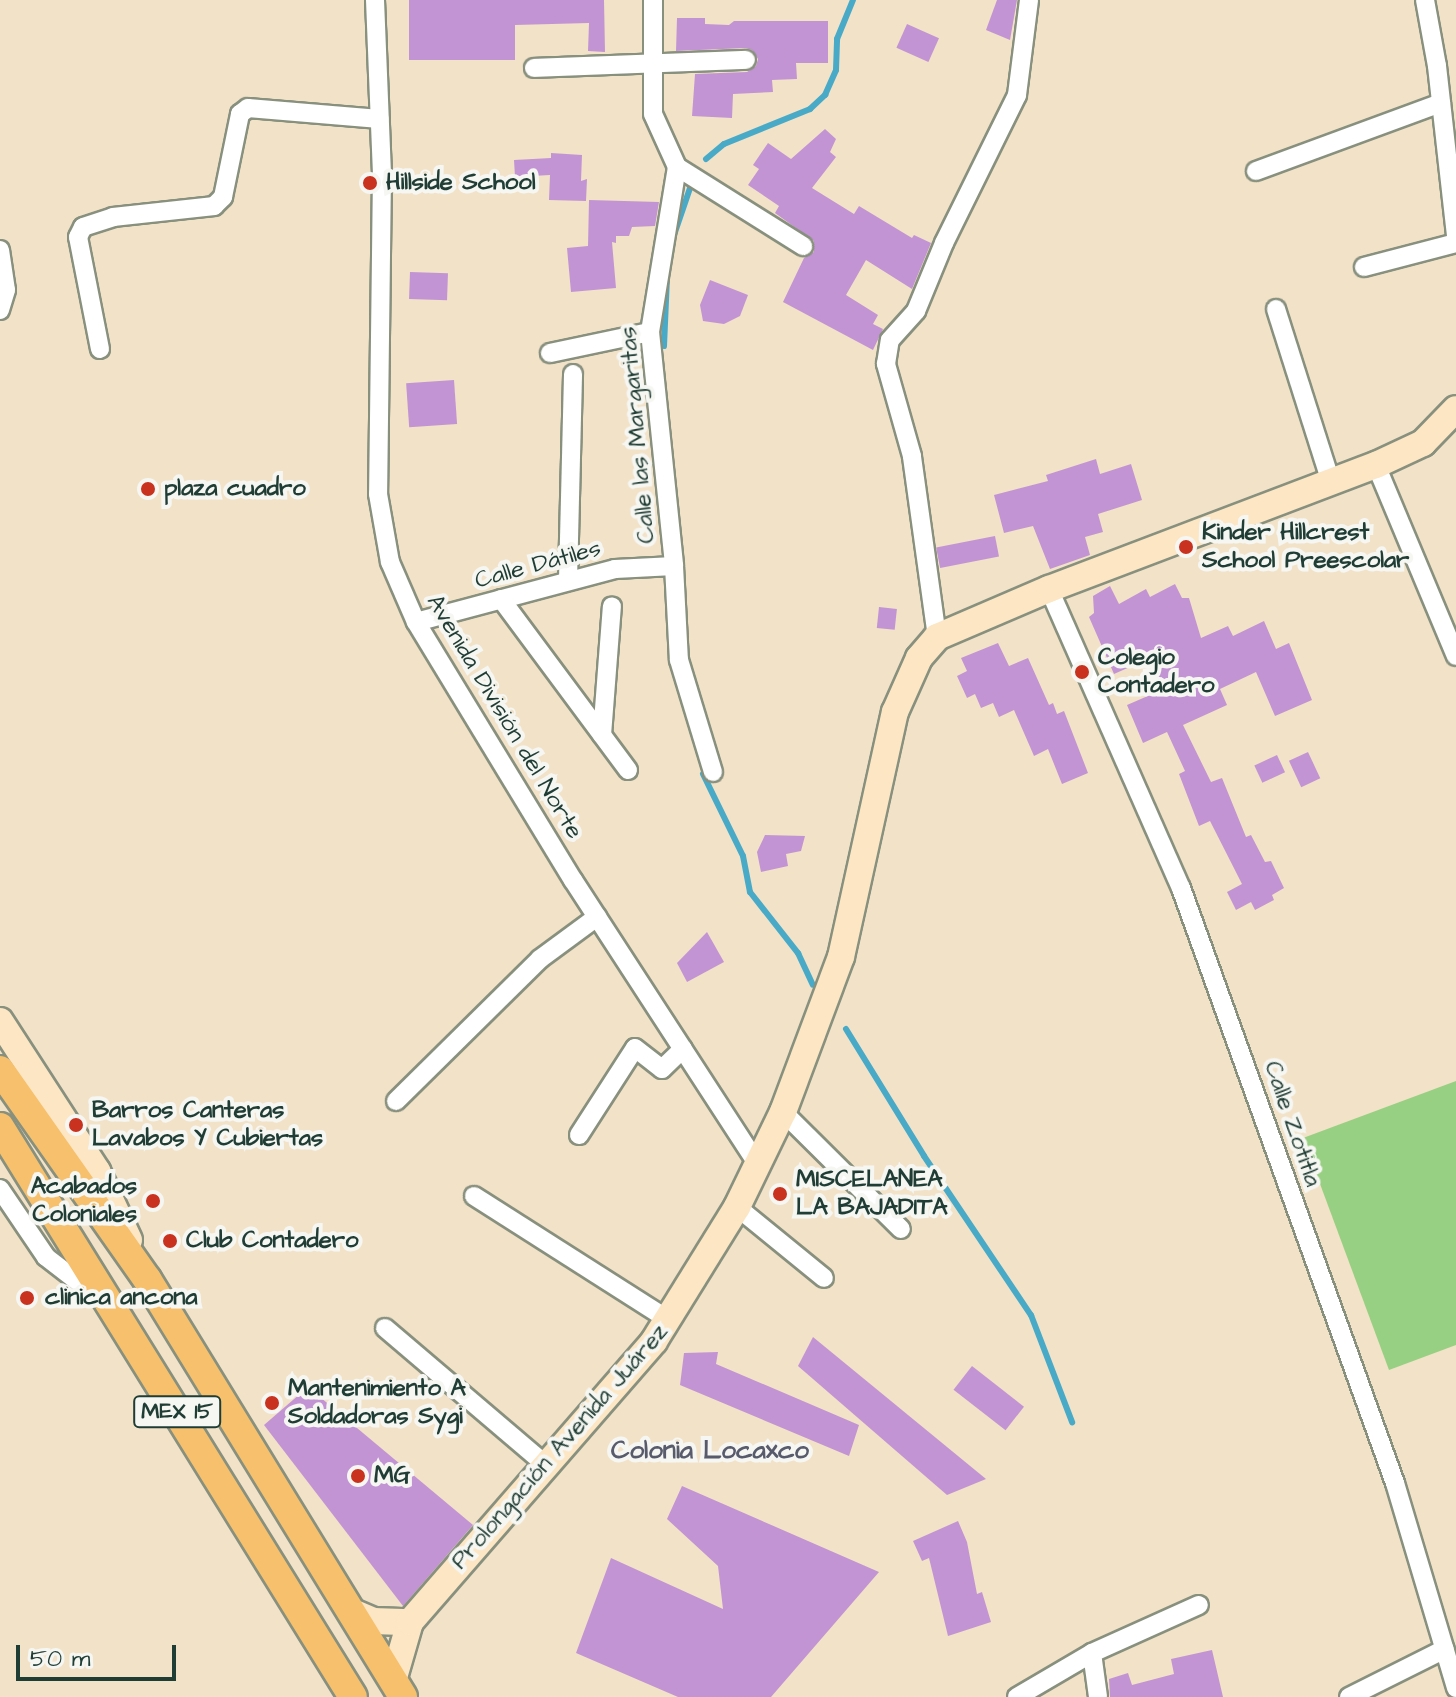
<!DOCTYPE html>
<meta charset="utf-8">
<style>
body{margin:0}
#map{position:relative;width:1456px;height:1697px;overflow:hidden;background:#f2e2c8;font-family:"Architects Daughter",sans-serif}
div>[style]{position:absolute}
.green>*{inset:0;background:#98d083}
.stream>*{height:6px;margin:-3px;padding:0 3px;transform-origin:3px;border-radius:3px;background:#49aac8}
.building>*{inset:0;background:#c294d4;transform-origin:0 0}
.roads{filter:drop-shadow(2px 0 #88907e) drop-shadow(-2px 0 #88907e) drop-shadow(0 2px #88907e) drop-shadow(0 -2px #88907e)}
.street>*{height:18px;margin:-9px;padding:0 9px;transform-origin:9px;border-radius:9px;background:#fff}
.secondary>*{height:26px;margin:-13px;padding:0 13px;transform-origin:13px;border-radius:13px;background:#fce6c4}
.primary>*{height:28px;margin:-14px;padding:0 14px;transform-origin:14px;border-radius:14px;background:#f7c06c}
.dots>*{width:22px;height:22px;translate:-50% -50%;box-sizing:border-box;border:4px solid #f6f6f2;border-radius:50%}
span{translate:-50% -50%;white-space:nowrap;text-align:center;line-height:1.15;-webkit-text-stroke:8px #f6f6f2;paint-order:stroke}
.shield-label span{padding:2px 6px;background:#f6f6f2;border:2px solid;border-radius:6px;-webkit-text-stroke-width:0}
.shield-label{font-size:22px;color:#1f3d34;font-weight:700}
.poi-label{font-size:24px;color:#1f3d34;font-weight:700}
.left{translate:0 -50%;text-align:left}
.right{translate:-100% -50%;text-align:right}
.street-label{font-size:24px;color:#1f3d34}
.neighbourhood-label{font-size:26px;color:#585b6c;font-weight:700}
.scale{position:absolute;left:16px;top:1645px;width:160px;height:36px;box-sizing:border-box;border:4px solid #1f3d34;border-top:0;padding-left:10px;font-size:24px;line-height:28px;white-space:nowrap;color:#1f3d34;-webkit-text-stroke:6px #f6f6f2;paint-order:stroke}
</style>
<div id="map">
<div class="green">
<i style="clip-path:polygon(1456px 1081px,1456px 1345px,1389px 1370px,1303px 1138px)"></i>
</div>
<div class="stream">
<i style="left:706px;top:159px;width:23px;rotate:-40deg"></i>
<i style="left:724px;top:144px;width:93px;rotate:-22.1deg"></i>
<i style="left:810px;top:109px;width:21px;rotate:-43deg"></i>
<i style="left:825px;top:95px;width:27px;rotate:-66deg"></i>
<i style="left:836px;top:70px;width:31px;rotate:-88deg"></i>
<i style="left:837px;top:39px;width:42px;rotate:-67.7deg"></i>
<i style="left:674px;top:235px;width:50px;rotate:-71.2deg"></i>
<i style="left:664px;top:346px;width:68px;rotate:-87.5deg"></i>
<i style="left:703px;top:774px;width:91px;rotate:64deg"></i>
<i style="left:743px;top:856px;width:37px;rotate:79deg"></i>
<i style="left:750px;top:892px;width:78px;rotate:51.8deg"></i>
<i style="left:798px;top:953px;width:35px;rotate:65deg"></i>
<i style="left:846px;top:1029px;width:149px;rotate:58.4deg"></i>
<i style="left:924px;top:1156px;width:192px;rotate:56.1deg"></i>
<i style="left:1031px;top:1315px;width:115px;rotate:69deg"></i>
</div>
<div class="building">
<i style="clip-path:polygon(409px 0,604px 0,605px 52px,588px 51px,589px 23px,515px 25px,515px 60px,409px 60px)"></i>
<i style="clip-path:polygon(997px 0,1017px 0,1010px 40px,986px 30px)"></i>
<i style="clip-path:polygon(677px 18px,705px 18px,705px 24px,729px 25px,734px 21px,828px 21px,828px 63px,796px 63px,797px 79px,772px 80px,773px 92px,733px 94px,732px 118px,692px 116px,695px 74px,747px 72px,756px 66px,758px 59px,752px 50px,746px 48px,676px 51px)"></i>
<i style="left:907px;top:24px;width:35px;height:26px;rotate:24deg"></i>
<i style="clip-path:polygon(825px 129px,836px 139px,830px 152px,836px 157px,812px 188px,854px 214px,859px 206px,912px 238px,914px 235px,931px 243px,912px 289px,866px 260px,846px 295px,878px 315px,873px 324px,883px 329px,873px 350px,783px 302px,804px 258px,814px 252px,814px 241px,775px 213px,779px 206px,748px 185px,759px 169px,753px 165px,768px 143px,791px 159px)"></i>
<i style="clip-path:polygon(551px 153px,582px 155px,581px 181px,587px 179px,586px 201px,549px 200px,550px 175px,515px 177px,514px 160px,551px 158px)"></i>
<i style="clip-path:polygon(589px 200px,659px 202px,655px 226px,632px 227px,629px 236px,616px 236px,616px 243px,612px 242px,616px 288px,571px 292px,567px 248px,588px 246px)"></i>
<i style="left:410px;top:272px;width:38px;height:27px;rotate:2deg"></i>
<i style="clip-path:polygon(710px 280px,748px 295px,740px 316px,724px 324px,703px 321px,700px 305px)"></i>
<i style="left:454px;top:380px;width:44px;height:48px;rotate:86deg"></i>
<i style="clip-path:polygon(1096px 459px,1100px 474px,1131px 464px,1142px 500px,1098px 514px,1103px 532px,1085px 537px,1090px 555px,1050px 569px,1033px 526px,1004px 533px,994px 495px,1048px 481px,1046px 475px)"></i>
<i style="left:995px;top:536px;width:21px;height:60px;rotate:79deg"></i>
<i style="clip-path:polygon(1175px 584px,1182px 598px,1189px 598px,1201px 638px,1228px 626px,1233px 636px,1264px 621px,1276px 649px,1289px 643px,1312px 700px,1275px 716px,1256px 672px,1220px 689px,1227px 705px,1183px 725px,1211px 782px,1222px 778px,1246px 837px,1251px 835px,1265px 862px,1271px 861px,1284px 888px,1272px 895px,1274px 900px,1255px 910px,1251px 902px,1236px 910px,1227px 892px,1242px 884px,1210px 821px,1199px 826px,1179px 774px,1185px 771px,1167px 732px,1143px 743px,1127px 705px,1164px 689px,1150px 658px,1114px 674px,1089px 617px,1094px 613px,1093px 596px,1110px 586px,1119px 604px,1146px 589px,1150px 597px)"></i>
<i style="left:879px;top:607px;width:18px;height:21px;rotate:6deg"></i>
<i style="clip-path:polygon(998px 643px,1009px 666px,1028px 658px,1049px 705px,1053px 703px,1057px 714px,1064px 711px,1088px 773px,1062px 784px,1048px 749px,1034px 756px,1014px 710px,999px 717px,993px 703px,981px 708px,975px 694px,967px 698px,957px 676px,967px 671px,961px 658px)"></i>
<i style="left:1308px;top:752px;width:29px;height:21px;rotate:65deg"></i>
<i style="left:1277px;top:755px;width:19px;height:25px;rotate:65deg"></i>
<i style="clip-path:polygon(765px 835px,805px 836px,801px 851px,786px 854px,788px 866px,761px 872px,757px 852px)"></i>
<i style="clip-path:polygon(707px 932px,724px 962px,687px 982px,677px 963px)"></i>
<i style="clip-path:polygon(813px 1337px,986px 1479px,947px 1495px,798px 1366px)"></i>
<i style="clip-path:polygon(718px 1352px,716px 1364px,859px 1425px,849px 1456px,680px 1385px,684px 1353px)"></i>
<i style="left:972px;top:1366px;width:66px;height:30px;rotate:38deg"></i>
<i style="clip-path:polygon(308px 1387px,473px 1525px,403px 1606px,264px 1425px)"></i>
<i style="clip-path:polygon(682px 1486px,879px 1572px,771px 1697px,678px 1697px,576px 1653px,611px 1558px,723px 1609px,718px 1566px,667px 1519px)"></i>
<i style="clip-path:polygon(958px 1521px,967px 1542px,977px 1594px,982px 1592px,991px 1622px,948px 1636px,929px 1558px,922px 1561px,913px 1541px)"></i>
<i style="clip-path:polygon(1212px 1650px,1223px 1697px,1110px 1697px,1109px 1679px,1128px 1673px,1132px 1685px,1174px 1674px,1171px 1659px)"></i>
</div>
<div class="roads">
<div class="street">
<i style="left:375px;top:0;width:173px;rotate:87.7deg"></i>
<i style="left:382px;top:173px;width:321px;rotate:90.7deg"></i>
<i style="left:378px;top:494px;width:69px;rotate:80deg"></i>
<i style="left:390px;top:562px;width:65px;rotate:66.6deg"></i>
<i style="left:416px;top:622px;width:302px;rotate:58.7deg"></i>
<i style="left:573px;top:880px;width:340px;rotate:57deg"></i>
<i style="left:653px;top:0;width:114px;rotate:90deg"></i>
<i style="left:653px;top:114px;width:58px;rotate:65.6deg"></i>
<i style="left:677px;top:167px;width:167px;rotate:99.3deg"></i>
<i style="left:650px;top:332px;width:235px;rotate:84.1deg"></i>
<i style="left:674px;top:566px;width:94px;rotate:87deg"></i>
<i style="left:679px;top:660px;width:117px;rotate:73.1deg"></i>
<i style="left:1425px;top:0;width:67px;rotate:79.7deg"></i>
<i style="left:1437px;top:66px;width:170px;rotate:83.6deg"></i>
<i style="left:534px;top:68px;width:212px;rotate:-2.2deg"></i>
<i style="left:677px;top:167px;width:149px;rotate:32.1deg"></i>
<i style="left:1256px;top:171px;width:197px;rotate:-20.2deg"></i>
<i style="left:0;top:250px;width:40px;rotate:81.5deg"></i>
<i style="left:6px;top:290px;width:21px;rotate:107deg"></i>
<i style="left:1364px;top:267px;width:95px;rotate:-14.6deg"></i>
<i style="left:1276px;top:309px;width:182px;rotate:72.4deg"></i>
<i style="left:100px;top:349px;width:114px;rotate:-101.1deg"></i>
<i style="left:78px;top:237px;width:11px;rotate:-63deg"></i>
<i style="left:83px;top:227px;width:32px;rotate:-18deg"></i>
<i style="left:113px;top:217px;width:102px;rotate:-6.2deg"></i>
<i style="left:214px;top:206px;width:13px;rotate:-45deg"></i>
<i style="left:223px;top:197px;width:85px;rotate:-78.4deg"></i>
<i style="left:240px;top:114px;width:10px;rotate:-37deg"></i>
<i style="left:248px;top:108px;width:132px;rotate:4.8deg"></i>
<i style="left:550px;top:353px;width:102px;rotate:-11.9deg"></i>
<i style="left:1376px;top:465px;width:207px;rotate:67.3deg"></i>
<i style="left:568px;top:580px;width:206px;rotate:-88.6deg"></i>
<i style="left:1049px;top:589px;width:327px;rotate:66.2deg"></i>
<i style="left:1181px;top:888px;width:632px;rotate:70.22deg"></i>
<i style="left:1395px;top:1483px;width:214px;rotate:73.4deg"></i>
<i style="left:501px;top:599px;width:213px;rotate:53.4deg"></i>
<i style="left:416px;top:622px;width:206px;rotate:-14.9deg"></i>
<i style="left:615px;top:569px;width:59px;rotate:-2.9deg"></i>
<i style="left:937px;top:637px;width:183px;rotate:-97.9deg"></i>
<i style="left:912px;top:456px;width:96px;rotate:-105.8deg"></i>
<i style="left:886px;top:364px;width:24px;rotate:-81deg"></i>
<i style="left:890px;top:340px;width:39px;rotate:-48deg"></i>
<i style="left:916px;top:311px;width:74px;rotate:-67.6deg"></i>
<i style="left:944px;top:243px;width:165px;rotate:-63.7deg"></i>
<i style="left:1017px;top:95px;width:96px;rotate:-82.8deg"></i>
<i style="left:602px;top:735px;width:129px;rotate:-85.6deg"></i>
<i style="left:396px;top:1101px;width:202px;rotate:-44.6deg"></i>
<i style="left:540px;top:959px;width:71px;rotate:-36.4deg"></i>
<i style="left:783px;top:1112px;width:166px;rotate:44.8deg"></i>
<i style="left:579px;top:1135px;width:103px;rotate:-57.2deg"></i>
<i style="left:635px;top:1048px;width:34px;rotate:38deg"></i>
<i style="left:662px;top:1069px;width:29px;rotate:-44deg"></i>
<i style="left:0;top:1189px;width:82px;rotate:55.9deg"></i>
<i style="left:46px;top:1257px;width:67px;rotate:37.7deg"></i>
<i style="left:474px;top:1196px;width:231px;rotate:32.5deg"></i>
<i style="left:737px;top:1207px;width:112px;rotate:39.2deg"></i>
<i style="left:385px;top:1328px;width:211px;rotate:40.4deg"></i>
<i style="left:1092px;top:1653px;width:44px;rotate:82.2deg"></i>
<i style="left:1017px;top:1697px;width:87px;rotate:-30.4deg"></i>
<i style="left:1092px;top:1653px;width:117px;rotate:-24.2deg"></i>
<i style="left:1349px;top:1697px;width:107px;rotate:-26.6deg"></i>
</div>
<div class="secondary">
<i style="left:0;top:1021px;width:179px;rotate:57.1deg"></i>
<i style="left:97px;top:1171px;width:76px;rotate:65.1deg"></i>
<i style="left:350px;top:1611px;width:25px;rotate:23deg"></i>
<i style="left:373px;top:1621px;width:37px;rotate:2deg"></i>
<i style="left:393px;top:1681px;width:61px;rotate:-73.9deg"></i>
<i style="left:410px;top:1622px;width:372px;rotate:-49deg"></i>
<i style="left:654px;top:1341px;width:158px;rotate:-58.2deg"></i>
<i style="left:737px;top:1207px;width:106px;rotate:-64.2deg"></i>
<i style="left:783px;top:1112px;width:165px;rotate:-69.5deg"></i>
<i style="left:841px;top:957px;width:251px;rotate:-77.6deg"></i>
<i style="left:895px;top:712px;width:59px;rotate:-66deg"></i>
<i style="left:919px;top:658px;width:28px;rotate:-49deg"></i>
<i style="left:937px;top:637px;width:122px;rotate:-23.2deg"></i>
<i style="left:1049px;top:589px;width:350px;rotate:-20.8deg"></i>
<i style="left:1376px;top:465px;width:52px;rotate:-25.1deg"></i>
<i style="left:1423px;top:443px;width:47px;rotate:-45.9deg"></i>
</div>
<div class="primary">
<i style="left:0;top:1070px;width:256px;rotate:54.9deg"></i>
<i style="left:147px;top:1279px;width:490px;rotate:58.5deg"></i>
<i style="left:0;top:1127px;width:670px;rotate:58.23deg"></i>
</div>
</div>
<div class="dots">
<i style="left:370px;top:183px;background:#c8321e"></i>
<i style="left:148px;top:489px;background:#c8321e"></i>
<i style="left:1186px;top:547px;background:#c8321e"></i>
<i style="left:1082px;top:672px;background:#c8321e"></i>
<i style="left:76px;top:1125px;background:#c8321e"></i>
<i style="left:780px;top:1194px;background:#c8321e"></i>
<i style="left:153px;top:1201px;background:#c8321e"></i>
<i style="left:170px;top:1241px;background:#c8321e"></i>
<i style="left:27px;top:1298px;background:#c8321e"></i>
<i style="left:272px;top:1403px;background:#c8321e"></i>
<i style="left:358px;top:1476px;background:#c8321e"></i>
</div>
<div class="shield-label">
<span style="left:177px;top:1412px">MEX 15</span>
</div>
<div class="poi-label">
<span class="left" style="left:386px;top:183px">Hillside School</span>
<span class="left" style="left:164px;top:489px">plaza cuadro</span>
<span class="left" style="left:1202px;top:547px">Kinder Hillcrest<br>School Preescolar</span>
<span class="left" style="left:1098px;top:672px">Colegio<br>Contadero</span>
<span class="left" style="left:92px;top:1125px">Barros Canteras<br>Lavabos Y Cubiertas</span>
<span class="left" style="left:796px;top:1194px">MISCELANEA<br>LA BAJADITA</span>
<span class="right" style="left:137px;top:1201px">Acabados<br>Coloniales</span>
<span class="left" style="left:186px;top:1241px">Club Contadero</span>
<span class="left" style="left:45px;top:1298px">clinica ancona</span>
<span class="left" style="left:288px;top:1403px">Mantenimiento A<br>Soldadoras Sygi</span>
<span class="left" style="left:374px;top:1476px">MG</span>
</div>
<div class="street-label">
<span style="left:638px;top:435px;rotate:-95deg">Calle las Margaritas</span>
<span style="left:538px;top:565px;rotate:-15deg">Calle Dátiles</span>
<span style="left:504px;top:717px;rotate:59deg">Avenida División del Norte</span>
<span style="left:1292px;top:1124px;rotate:71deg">Calle Zotitla</span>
<span style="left:560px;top:1447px;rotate:-49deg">Prolongación Avenida Juárez</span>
</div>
<div class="neighbourhood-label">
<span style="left:710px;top:1451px">Colonia Locaxco</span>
</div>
<div class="scale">50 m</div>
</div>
